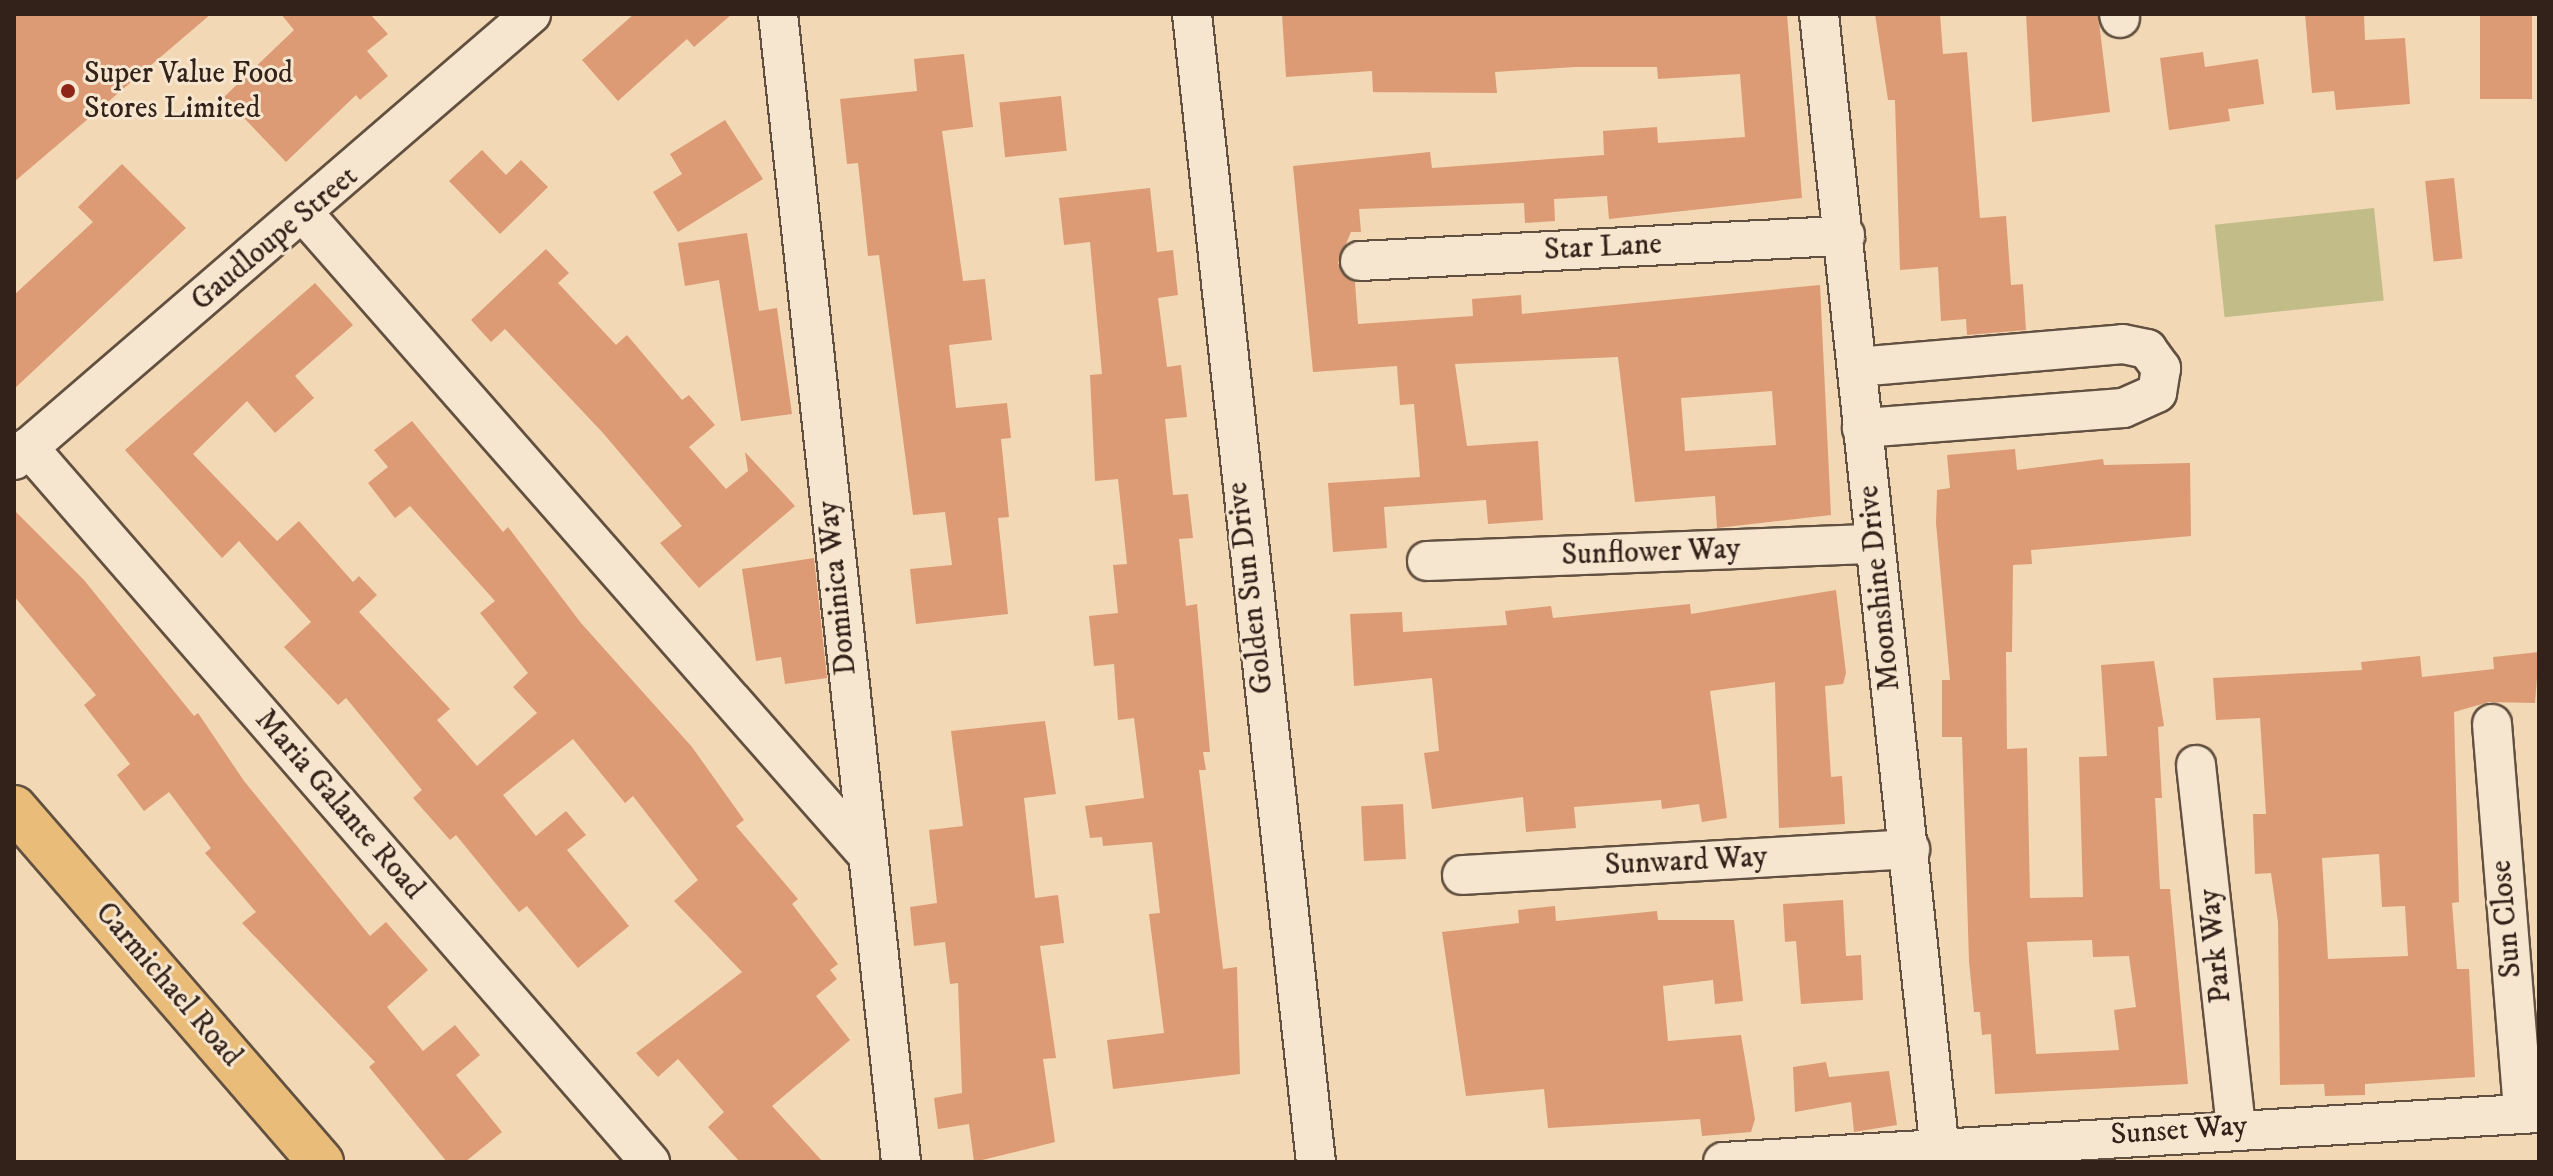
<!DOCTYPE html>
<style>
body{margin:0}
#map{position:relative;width:2553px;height:1176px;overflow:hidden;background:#f2d8b5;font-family:"IM FELL DW Pica",serif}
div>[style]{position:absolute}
.green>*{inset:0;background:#c2bc88;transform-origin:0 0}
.building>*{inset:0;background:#dc9b74;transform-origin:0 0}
.roads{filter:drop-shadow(2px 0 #625040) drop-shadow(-2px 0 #625040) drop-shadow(0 2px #625040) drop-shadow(0 -2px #625040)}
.minor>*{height:38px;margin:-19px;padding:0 19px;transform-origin:19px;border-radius:19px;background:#f7e6cf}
.major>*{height:44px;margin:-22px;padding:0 22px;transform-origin:22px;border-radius:22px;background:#e9bc7a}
.dots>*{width:22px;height:22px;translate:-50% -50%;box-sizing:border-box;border:4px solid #f7e6cf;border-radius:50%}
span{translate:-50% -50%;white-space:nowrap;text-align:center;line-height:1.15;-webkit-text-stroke:6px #f7e6cf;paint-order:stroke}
.poi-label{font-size:30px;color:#322219}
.left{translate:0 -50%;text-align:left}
.street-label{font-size:30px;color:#322219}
.frame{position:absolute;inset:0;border:16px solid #322219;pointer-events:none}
</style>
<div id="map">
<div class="green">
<i style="left:2374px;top:208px;width:93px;height:160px;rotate:84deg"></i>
</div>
<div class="building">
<i style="clip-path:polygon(14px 14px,211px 14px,14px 182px)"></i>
<i style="clip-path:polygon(281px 14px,370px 14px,388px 34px,367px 51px,388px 76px,360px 100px,356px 95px,286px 162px,224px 97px,294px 30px)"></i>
<i style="clip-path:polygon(634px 14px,732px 14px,694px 47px,687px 39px,618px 101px,582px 60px)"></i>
<i style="clip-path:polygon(evenodd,1282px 14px,1787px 14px,1802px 198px,1609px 219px,1607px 196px,1554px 199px,1555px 221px,1525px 223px,1524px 203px,1359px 209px,1361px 232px,1351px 232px,1338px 263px,1355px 282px,1358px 324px,1473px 316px,1472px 299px,1521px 295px,1522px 314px,1820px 285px,1831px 515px,1717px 528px,1715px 496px,1635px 502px,1618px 357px,1455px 364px,1467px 446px,1538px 441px,1543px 520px,1488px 524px,1486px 500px,1384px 507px,1387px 548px,1333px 552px,1328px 483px,1420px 477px,1414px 404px,1400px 405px,1397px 366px,1313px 372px,1293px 166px,1430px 152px,1432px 168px,1604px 155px,1603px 131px,1657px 127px,1658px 143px,1745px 137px,1740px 74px,1658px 79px,1657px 67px,1575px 67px,1495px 72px,1497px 93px,1373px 92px,1372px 71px,1286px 77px,1282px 14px,1772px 391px,1776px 445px,1685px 451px,1681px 398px,1772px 391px)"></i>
<i style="clip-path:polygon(1875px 14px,1940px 14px,1943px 54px,1967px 52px,1980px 218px,2006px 216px,2011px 285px,2023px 284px,2026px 330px,1967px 335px,1966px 319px,1941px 321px,1938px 267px,1900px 270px,1895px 100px,1888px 100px)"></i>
<i style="clip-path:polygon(2026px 14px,2098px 14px,2110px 112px,2032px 122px)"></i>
<i style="clip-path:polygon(2305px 14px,2364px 14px,2365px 40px,2405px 38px,2410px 104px,2336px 110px,2334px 91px,2312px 93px)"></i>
<i style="left:2480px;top:14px;width:52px;height:85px"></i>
<i style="clip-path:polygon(2203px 52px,2205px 67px,2258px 59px,2264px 104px,2228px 109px,2230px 121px,2169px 130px,2160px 58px)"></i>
<i style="clip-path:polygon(964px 54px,973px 127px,942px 131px,963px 281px,985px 279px,992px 340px,949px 345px,956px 408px,1007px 403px,1011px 438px,1001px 439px,1009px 517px,998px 518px,1008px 614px,916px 624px,910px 569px,952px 565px,945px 512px,913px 515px,879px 255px,868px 256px,858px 163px,847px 164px,840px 99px,917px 91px,914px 59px)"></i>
<i style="left:1061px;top:96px;width:55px;height:62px;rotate:84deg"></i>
<i style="clip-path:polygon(725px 120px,763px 179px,678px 232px,653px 192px,682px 174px,670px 154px)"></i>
<i style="clip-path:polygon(482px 150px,506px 175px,521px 160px,548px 187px,500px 234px,449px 181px)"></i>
<i style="clip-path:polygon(122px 164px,186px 228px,14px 389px,14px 295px,93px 222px,78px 207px)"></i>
<i style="left:2454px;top:178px;width:81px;height:29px;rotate:84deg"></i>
<i style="clip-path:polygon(1150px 188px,1157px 252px,1173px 250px,1178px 295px,1158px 298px,1167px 367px,1181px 365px,1187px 417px,1165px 419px,1173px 495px,1188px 494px,1193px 538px,1179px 539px,1186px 606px,1197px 604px,1210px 752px,1203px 752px,1206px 770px,1199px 770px,1223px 969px,1237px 967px,1240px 1074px,1113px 1089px,1107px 1040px,1164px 1033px,1149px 914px,1160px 913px,1152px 842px,1103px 846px,1102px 837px,1090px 838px,1085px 806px,1144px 798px,1134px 718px,1118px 720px,1114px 664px,1094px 666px,1089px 616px,1118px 613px,1113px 565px,1127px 564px,1118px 479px,1095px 481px,1090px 375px,1102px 374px,1090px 242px,1064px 245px,1059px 198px)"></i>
<i style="clip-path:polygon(747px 233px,759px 311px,777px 308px,792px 414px,741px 421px,719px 280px,685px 286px,678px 243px)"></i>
<i style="clip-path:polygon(546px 249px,569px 273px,558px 283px,616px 345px,627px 335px,682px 400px,689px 395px,715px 425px,689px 447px,726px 489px,748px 471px,745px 452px,795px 506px,699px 588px,660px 543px,682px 526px,603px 433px,505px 329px,491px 342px,471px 320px)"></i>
<i style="clip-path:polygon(315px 283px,353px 325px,295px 376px,314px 398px,275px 433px,247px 401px,193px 454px,277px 541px,299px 521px,353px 582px,359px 576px,377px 595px,359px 612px,450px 709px,437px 720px,477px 766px,537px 713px,513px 687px,528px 673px,480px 613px,495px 601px,410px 506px,395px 518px,368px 483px,388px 467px,374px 450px,412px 421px,503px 532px,508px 527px,581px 623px,692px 747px,744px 820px,736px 826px,798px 899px,792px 904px,838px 964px,830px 970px,837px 979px,816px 996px,850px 1040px,772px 1106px,823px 1162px,740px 1162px,708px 1127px,724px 1112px,678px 1059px,658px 1077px,636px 1053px,742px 972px,674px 901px,698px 880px,633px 796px,625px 803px,573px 739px,503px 795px,536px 836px,566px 811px,586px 835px,567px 850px,629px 926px,578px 968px,527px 906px,519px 912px,456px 835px,450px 840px,413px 798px,422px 790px,346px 698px,338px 705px,284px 647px,311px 622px,239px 541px,222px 558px,125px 450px)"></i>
<i style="clip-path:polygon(evenodd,2015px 449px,2017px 470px,2103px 459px,2104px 465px,2190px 463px,2191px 536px,2031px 550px,2032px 564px,2013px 565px,2012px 652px,2006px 652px,2007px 749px,2027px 748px,2030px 898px,2083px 897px,2079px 757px,2107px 756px,2101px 665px,2154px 661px,2164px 726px,2158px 727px,2162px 798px,2155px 798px,2160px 889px,2170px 889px,2188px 1084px,1995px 1094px,1991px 1034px,1982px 1035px,1980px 1012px,1974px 1012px,1969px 961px,1962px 737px,1942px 737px,1942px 680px,1950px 680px,1936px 523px,1937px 490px,1950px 488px,1947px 455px,2015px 449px,2092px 940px,2093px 957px,2129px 956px,2136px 1007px,2114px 1010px,2119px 1050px,2036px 1054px,2027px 942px,2092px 940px)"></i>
<i style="clip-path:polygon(14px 510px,84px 580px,194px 716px,198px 713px,244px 781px,370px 936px,386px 922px,428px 970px,387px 1007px,423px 1051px,455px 1025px,480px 1055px,456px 1075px,502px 1132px,465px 1162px,447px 1162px,369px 1067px,375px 1062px,242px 923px,256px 912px,205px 853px,211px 848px,169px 792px,144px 811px,117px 775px,130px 764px,84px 705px,96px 695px,14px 596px)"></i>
<i style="clip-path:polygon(814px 558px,827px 678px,785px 684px,781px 657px,756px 661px,742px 569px)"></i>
<i style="clip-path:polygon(1836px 590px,1846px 673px,1843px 684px,1825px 686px,1831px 777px,1842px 776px,1845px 824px,1779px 828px,1775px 682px,1710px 691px,1727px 818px,1702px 822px,1699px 804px,1662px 809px,1661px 800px,1574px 807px,1576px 828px,1526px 832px,1523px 797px,1432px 809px,1424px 753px,1439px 751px,1432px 678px,1354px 686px,1350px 614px,1402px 612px,1403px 632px,1507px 625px,1505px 611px,1551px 606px,1553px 618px,1690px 604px,1691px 614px)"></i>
<i style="clip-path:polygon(evenodd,2539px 652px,2535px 703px,2489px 702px,2454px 712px,2459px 902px,2452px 903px,2457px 969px,2469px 969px,2475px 1077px,2365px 1084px,2365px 1095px,2325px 1096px,2324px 1084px,2280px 1085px,2278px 922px,2271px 873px,2255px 874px,2253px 814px,2266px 814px,2260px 718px,2216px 720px,2213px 678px,2362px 670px,2361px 662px,2420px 656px,2422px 677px,2494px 669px,2493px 657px,2539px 652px,2379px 854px,2382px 907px,2405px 906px,2408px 956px,2328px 959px,2322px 858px,2379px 854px)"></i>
<i style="clip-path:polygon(1045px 721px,1056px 794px,1024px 798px,1035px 898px,1058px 895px,1064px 943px,1040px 946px,1056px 1058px,1043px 1059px,1055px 1142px,974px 1162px,969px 1124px,938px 1129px,934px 1098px,962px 1093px,958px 983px,950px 984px,945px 942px,914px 946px,910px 907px,937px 903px,929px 830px,963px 826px,951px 731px)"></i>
<i style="left:1403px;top:804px;width:55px;height:42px;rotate:87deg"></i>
<i style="clip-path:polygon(1843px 900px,1846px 956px,1861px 955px,1863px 1000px,1801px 1004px,1796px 941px,1785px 942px,1783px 904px)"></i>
<i style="clip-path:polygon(1555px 906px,1556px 921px,1657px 911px,1658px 920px,1734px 920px,1743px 1001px,1715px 1004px,1713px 980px,1663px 986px,1668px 1041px,1741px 1035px,1755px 1119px,1751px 1132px,1702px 1136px,1700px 1119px,1548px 1128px,1544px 1089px,1466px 1096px,1442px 932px,1519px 923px,1518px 910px)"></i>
<i style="clip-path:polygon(1826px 1062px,1829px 1077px,1889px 1071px,1897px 1125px,1854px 1132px,1851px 1102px,1795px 1112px,1793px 1067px)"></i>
</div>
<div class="roads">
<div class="minor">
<i style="left:778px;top:14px;width:1155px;rotate:83.88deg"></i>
<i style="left:1192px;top:14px;width:1155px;rotate:83.84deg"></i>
<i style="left:1819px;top:14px;width:1154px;rotate:83.93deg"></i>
<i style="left:2119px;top:14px;width:4px;rotate:76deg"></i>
<i style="left:306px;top:216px;width:847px;rotate:48.69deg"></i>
<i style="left:1360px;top:261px;width:486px;rotate:-3deg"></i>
<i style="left:1857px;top:367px;width:267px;rotate:-4.9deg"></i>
<i style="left:2123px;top:344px;width:25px;rotate:12deg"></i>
<i style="left:2147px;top:349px;width:24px;rotate:54deg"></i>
<i style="left:2161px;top:368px;width:25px;rotate:99deg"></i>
<i style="left:2157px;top:393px;width:37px;rotate:156deg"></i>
<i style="left:2123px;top:408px;width:262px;rotate:175.6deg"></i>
<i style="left:28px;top:447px;width:948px;rotate:48.98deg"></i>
<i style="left:14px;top:460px;width:683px;rotate:-40.78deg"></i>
<i style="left:1427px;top:561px;width:448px;rotate:-2.2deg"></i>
<i style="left:2492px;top:724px;width:390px;rotate:85.4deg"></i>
<i style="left:2196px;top:765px;width:364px;rotate:83.7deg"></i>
<i style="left:1462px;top:875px;width:449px;rotate:-3.3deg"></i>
<i style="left:1723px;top:1162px;width:817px;rotate:-3.44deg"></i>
</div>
<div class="major">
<i style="left:14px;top:808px;width:469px;rotate:49.1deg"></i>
</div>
</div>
<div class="dots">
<i style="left:68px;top:91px;background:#8f2418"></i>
</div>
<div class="poi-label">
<span class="left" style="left:84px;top:91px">Super Value Food<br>Stores Limited</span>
</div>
<div class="street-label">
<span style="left:275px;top:239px;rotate:-40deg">Gaudloupe Street</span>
<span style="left:1603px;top:248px;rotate:-3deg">Star Lane</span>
<span style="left:1651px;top:553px;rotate:-2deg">Sunflower Way</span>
<span style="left:838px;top:588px;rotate:-96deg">Dominica Way</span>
<span style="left:1251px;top:588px;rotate:-97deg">Golden Sun Drive</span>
<span style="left:1880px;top:588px;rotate:-96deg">Moonshine Drive</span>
<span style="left:339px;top:805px;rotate:49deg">Maria Galante Road</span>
<span style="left:1686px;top:862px;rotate:-3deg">Sunward Way</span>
<span style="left:2507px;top:919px;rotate:-95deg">Sun Close</span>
<span style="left:2216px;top:946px;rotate:-96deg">Park Way</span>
<span style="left:168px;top:985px;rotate:49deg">Carmichael Road</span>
<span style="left:2179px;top:1131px;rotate:-4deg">Sunset Way</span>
</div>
<div class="frame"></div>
</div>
